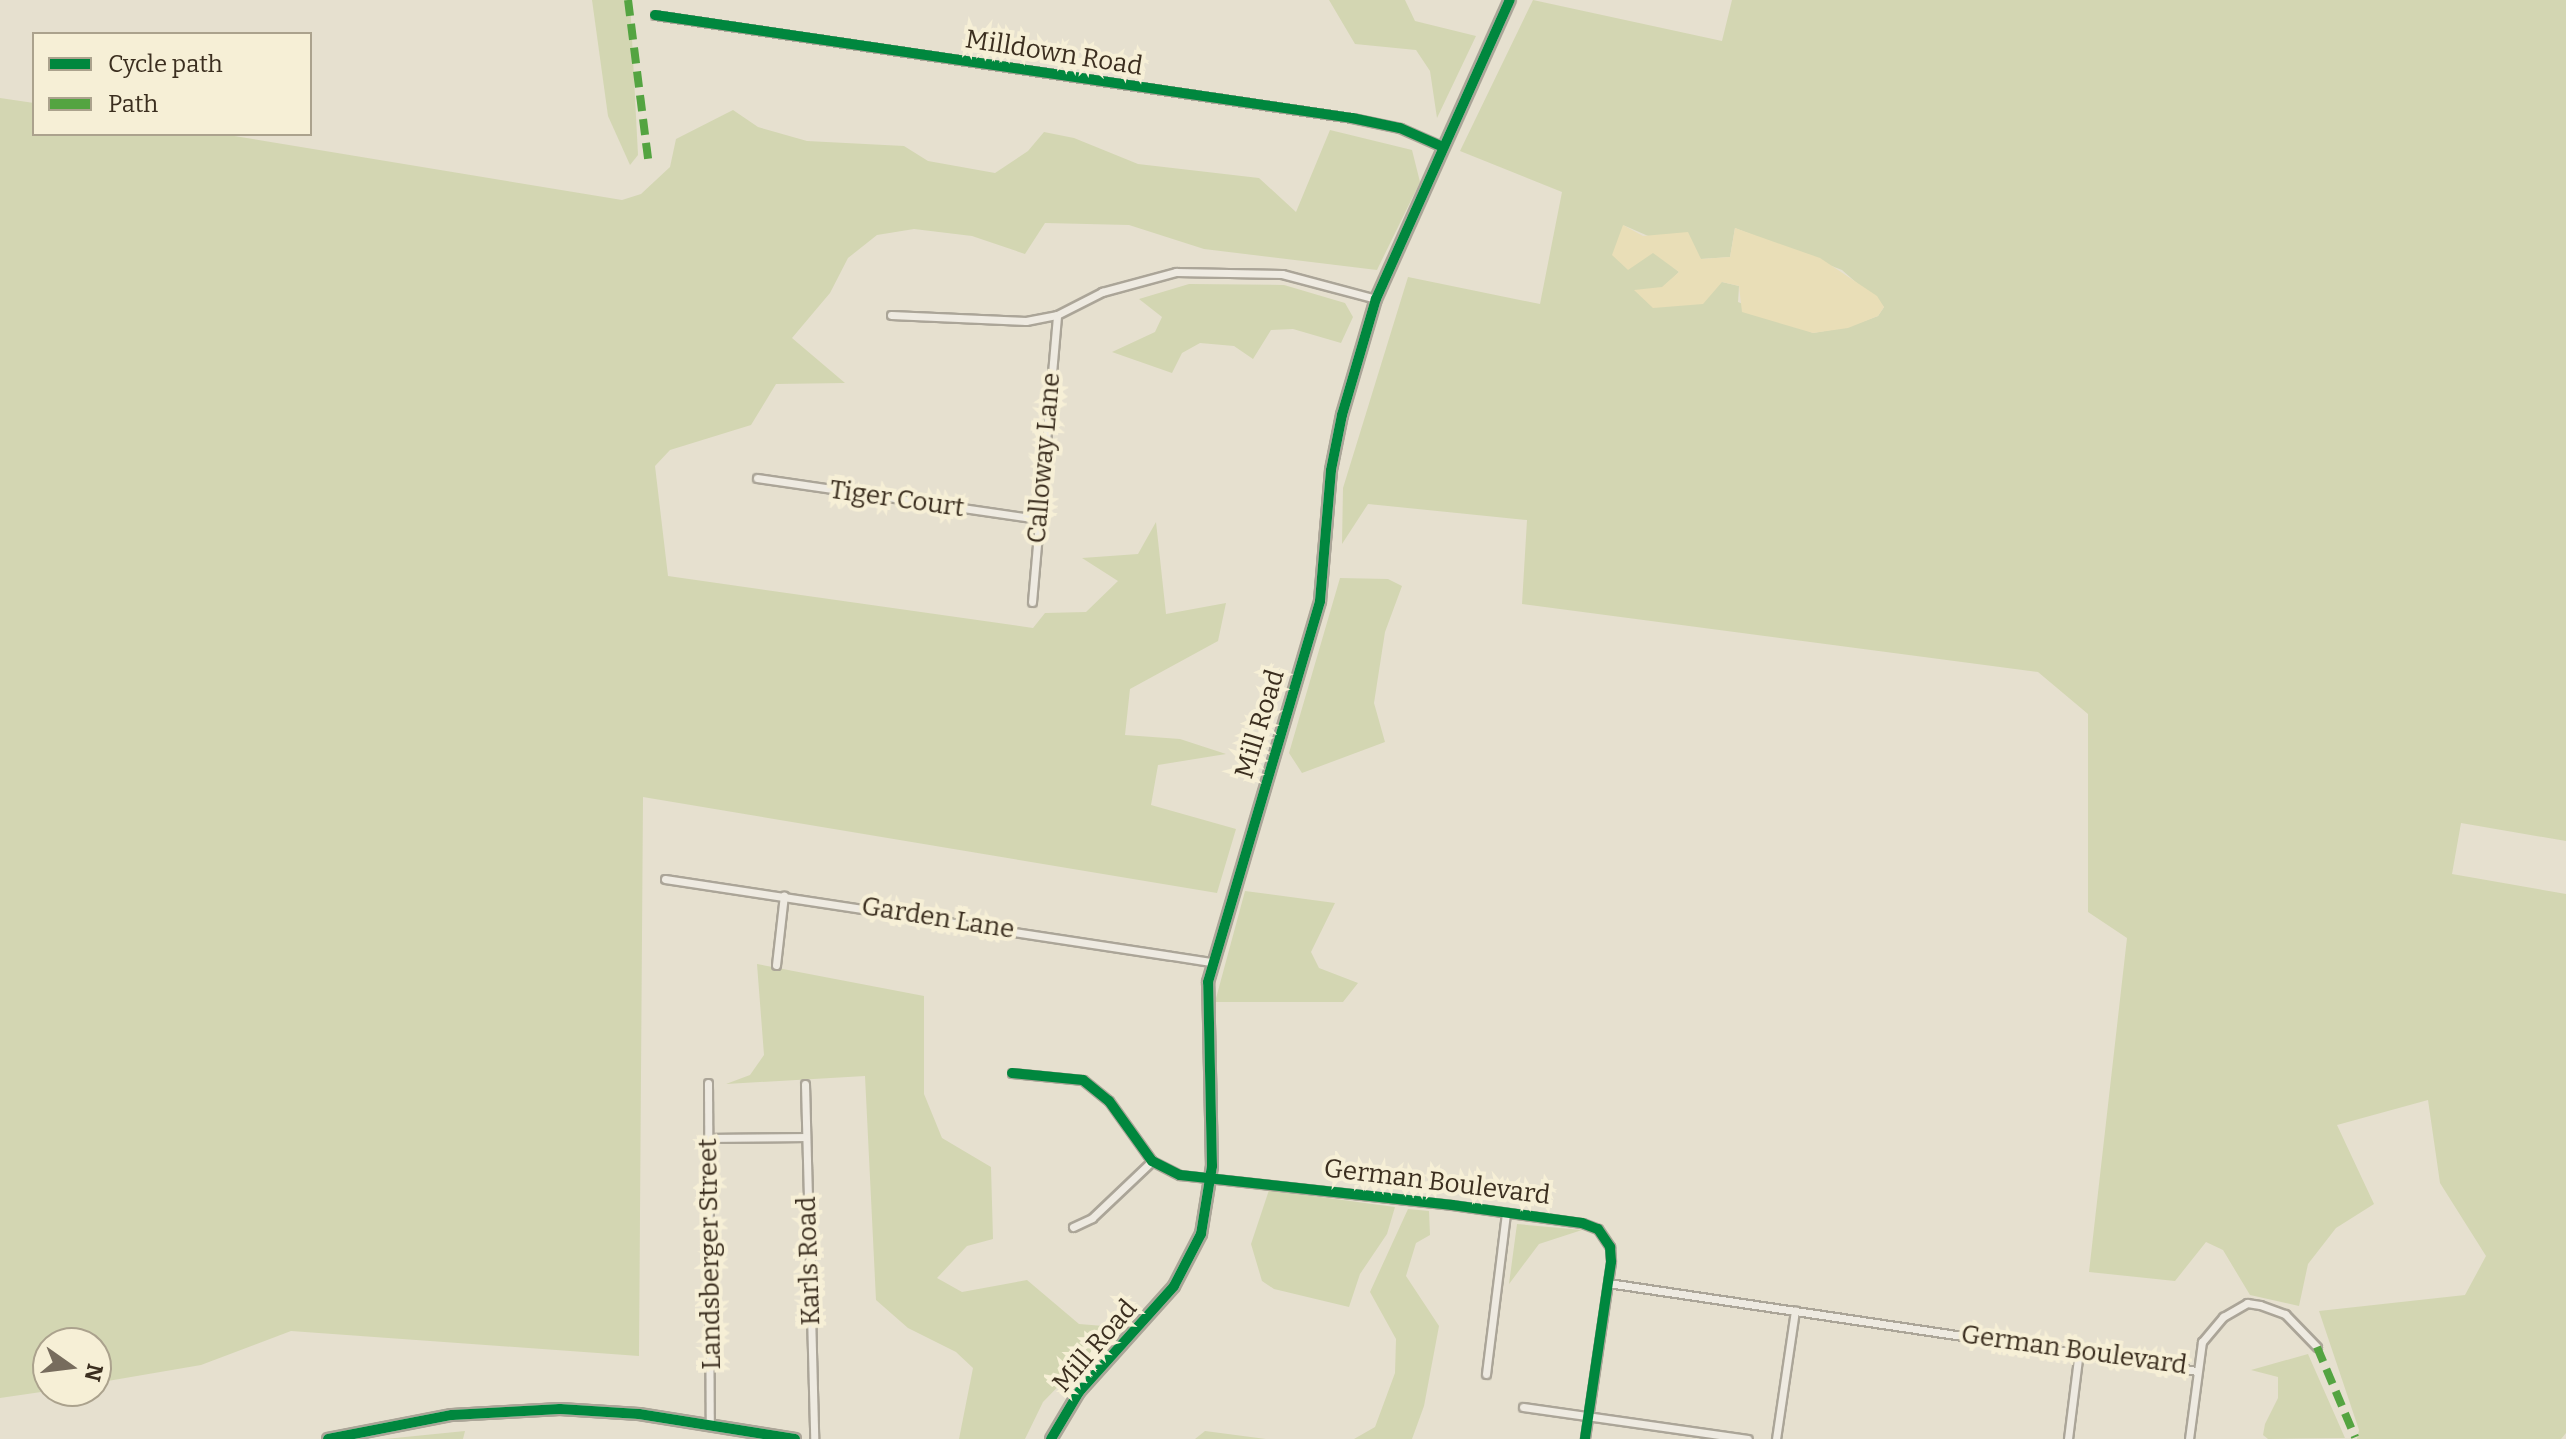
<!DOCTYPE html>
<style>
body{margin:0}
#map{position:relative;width:2566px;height:1439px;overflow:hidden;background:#e6e0cf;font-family:Bitter,serif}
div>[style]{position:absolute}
.green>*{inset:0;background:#d3d6b2}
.sand>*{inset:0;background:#e9deb7}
.roads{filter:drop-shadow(2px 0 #aba598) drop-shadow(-2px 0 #aba598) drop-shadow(0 2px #aba598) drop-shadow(0 -2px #aba598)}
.street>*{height:7px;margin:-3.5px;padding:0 3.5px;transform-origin:3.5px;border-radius:3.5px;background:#eeeae1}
.secondary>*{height:10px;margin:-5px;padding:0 5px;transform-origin:5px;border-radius:5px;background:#eeeae1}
.quiet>*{height:8px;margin-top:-4px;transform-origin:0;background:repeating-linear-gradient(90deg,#54a441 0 16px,transparent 0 24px)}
.cycleway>*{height:10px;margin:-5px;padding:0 5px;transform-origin:5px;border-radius:5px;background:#00873e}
span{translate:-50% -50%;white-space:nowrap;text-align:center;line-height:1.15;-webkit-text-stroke:8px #f6efd6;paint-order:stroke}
.street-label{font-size:26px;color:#3b2e1f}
.legend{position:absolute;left:32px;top:32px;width:280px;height:104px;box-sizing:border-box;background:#f6efd6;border:2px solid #aba28d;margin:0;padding:10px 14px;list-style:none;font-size:24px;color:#3b2e1f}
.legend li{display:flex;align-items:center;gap:16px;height:40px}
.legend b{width:40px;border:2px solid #aba28d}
.north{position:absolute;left:32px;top:1327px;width:80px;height:80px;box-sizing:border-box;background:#f6efd6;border:2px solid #aba28d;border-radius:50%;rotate:104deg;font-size:22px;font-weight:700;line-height:32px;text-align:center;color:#3b2e1f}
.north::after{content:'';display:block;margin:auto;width:28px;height:36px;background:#776c5d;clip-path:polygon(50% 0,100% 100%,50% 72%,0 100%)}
</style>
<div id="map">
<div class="green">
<i style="clip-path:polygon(592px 0,630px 0,638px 155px,630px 165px,608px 116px)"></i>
<i style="clip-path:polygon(1329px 0,1405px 0,1415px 21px,1476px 36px,1437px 118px,1430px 71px,1416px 50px,1355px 44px)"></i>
<i style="clip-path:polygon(evenodd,1533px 0,1722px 41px,1732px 0,2566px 0,2566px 841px,2461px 823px,2452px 874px,2566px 894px,2566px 1433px,2561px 1439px,2357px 1439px,2359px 1430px,2319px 1311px,2465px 1295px,2486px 1256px,2440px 1183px,2428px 1100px,2337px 1125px,2374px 1204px,2336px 1228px,2308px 1264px,2299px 1306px,2250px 1295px,2223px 1250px,2206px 1242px,2175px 1281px,2089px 1272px,2127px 938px,2088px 912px,2088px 714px,2038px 672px,1522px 604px,1527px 520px,1368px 504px,1342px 544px,1343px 488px,1408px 277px,1540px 304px,1562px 192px,1460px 151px,1533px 0,1623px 225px,1701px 259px,1730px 257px,1735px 228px,1842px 270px,1884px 307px,1878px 316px,1848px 327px,1813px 333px,1738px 302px,1739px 286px,1722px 282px,1663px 287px,1679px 272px,1623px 225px)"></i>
<i style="clip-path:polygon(0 98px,34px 103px,34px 134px,222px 134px,622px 200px,641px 194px,670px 167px,676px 139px,733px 110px,758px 127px,807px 141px,904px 146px,928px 161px,995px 173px,1028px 151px,1044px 132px,1074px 138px,1138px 164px,1259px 178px,1296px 212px,1330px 130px,1412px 150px,1420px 182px,1377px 270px,1204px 249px,1129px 225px,1045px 223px,1025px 254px,972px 236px,914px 229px,877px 235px,848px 258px,830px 293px,792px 338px,845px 383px,776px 384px,751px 425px,670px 450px,655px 466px,668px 576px,1033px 628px,1045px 613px,1086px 612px,1118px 581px,1082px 558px,1138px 554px,1156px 522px,1166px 614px,1226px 603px,1218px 641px,1130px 689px,1125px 735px,1180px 739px,1226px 754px,1158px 765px,1151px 805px,1236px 829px,1217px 893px,643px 797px,639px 1356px,291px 1331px,201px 1365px,96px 1383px,96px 1343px,48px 1343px,48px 1391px,0 1398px)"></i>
<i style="clip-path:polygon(1189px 284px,1284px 285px,1345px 303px,1353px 317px,1341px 343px,1293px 329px,1271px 330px,1253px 359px,1234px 346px,1200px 343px,1182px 353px,1172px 373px,1112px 352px,1155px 332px,1162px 317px,1139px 299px)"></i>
<i style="clip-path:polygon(1340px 578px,1388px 579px,1402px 586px,1385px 632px,1374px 703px,1385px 742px,1302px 773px,1289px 753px)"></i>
<i style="clip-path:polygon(1245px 891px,1335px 903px,1311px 952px,1319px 968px,1358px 983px,1343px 1002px,1215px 1002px)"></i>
<i style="clip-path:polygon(757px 964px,924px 996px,924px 1094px,942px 1138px,991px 1167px,993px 1239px,967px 1246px,937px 1278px,962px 1292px,1027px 1280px,1079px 1324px,1116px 1327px,1043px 1402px,1025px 1439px,959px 1439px,973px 1368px,956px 1352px,908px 1328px,876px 1300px,865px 1076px,726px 1084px,750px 1075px,764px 1055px)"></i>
<i style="clip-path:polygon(1269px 1190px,1395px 1207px,1387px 1234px,1360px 1274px,1349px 1307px,1274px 1289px,1262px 1281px,1251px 1244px)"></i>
<i style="clip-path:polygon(1408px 1209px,1429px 1211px,1430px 1235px,1416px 1243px,1406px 1276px,1439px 1326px,1424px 1406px,1412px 1439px,1354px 1439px,1375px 1427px,1395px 1373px,1396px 1339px,1370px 1292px)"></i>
<i style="clip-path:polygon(1517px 1224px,1582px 1230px,1539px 1244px,1509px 1284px)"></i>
<i style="clip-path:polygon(2308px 1354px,2345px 1438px,2268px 1439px,2263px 1435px,2265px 1424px,2278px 1398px,2278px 1377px,2251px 1370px)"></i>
<i style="clip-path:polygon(465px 1431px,463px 1439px,385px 1439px)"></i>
<i style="clip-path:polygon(1205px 1431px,1266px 1439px,1195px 1439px)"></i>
</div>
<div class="sand">
<i style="clip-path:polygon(1623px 225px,1643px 236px,1688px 232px,1701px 259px,1730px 257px,1735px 228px,1820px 258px,1877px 296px,1884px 307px,1878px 316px,1848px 328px,1813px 333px,1742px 312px,1739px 286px,1722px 282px,1703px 304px,1653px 308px,1634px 290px,1662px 287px,1679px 272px,1653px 253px,1628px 270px,1612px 255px)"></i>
</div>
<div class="roads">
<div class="street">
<i style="left:655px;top:15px;width:705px;rotate:8.41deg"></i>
<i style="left:1352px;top:118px;width:49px;rotate:11.8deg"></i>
<i style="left:1400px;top:128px;width:47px;rotate:23.8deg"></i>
<i style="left:891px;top:315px;width:135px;rotate:2.5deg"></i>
<i style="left:1026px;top:321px;width:32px;rotate:-11deg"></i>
<i style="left:1057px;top:315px;width:51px;rotate:-27.1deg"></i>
<i style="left:1102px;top:292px;width:77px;rotate:-15.1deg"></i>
<i style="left:1176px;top:272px;width:106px;rotate:1.1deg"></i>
<i style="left:1282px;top:274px;width:97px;rotate:14.9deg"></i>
<i style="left:757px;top:478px;width:283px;rotate:8.3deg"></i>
<i style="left:1032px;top:602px;width:288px;rotate:-85deg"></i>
<i style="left:665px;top:879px;width:552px;rotate:8.64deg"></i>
<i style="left:776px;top:965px;width:70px;rotate:-83.5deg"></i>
<i style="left:1012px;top:1073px;width:71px;rotate:5.6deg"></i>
<i style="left:1083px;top:1080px;width:33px;rotate:39deg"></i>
<i style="left:1109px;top:1101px;width:74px;rotate:54.4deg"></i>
<i style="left:1152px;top:1161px;width:31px;rotate:27deg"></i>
<i style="left:1180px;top:1175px;width:274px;rotate:6.3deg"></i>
<i style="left:1452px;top:1205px;width:131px;rotate:7.9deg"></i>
<i style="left:1582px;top:1223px;width:17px;rotate:21deg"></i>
<i style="left:1598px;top:1229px;width:22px;rotate:56deg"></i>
<i style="left:1610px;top:1247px;width:15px;rotate:86deg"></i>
<i style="left:1611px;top:1262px;width:179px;rotate:98.4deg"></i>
<i style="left:708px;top:1083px;width:341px;rotate:89.7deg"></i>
<i style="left:805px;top:1084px;width:355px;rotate:88.5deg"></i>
<i style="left:709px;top:1138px;width:97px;rotate:-0.6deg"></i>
<i style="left:1073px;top:1227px;width:21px;rotate:-25deg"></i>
<i style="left:1092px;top:1218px;width:83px;rotate:-43.5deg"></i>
<i style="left:1608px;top:1283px;width:596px;rotate:8.5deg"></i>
<i style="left:1486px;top:1374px;width:162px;rotate:-82.9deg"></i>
<i style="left:1523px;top:1407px;width:227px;rotate:8.1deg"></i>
<i style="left:1776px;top:1439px;width:130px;rotate:-81.6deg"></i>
<i style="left:2068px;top:1439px;width:89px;rotate:-82.9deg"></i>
<i style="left:2189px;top:1439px;width:98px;rotate:-82.4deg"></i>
<i style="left:2202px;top:1342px;width:33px;rotate:-50deg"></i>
<i style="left:2223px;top:1317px;width:28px;rotate:-30deg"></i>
<i style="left:2247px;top:1303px;width:13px;rotate:9deg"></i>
<i style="left:2260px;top:1305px;width:27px;rotate:20deg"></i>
<i style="left:2285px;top:1314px;width:46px;rotate:45.9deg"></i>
</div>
<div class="secondary">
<i style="left:328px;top:1439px;width:126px;rotate:-11deg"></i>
<i style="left:452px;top:1415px;width:108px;rotate:-3.2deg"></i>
<i style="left:560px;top:1409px;width:79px;rotate:3.6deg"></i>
<i style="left:639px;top:1414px;width:158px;rotate:9.1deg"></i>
<i style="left:1051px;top:1439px;width:55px;rotate:-59.2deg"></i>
<i style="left:1079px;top:1392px;width:142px;rotate:-48.1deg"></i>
<i style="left:1174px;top:1286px;width:59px;rotate:-62.6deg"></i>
<i style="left:1201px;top:1234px;width:69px;rotate:-80.8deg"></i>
<i style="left:1212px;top:1166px;width:184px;rotate:-91.2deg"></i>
<i style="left:1208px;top:982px;width:397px;rotate:-73.6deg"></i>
<i style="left:1320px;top:601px;width:131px;rotate:-85.2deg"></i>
<i style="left:1331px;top:470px;width:56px;rotate:-78.7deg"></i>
<i style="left:1342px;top:415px;width:121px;rotate:-73.7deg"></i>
<i style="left:1376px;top:299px;width:328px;rotate:-65.9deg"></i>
</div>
</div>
<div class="quiet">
<i style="left:628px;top:0;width:160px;rotate:82.8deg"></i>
<i style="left:2317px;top:1347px;width:98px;rotate:67.1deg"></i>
</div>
<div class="cycleway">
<i style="left:655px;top:15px;width:705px;rotate:8.41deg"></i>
<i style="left:1352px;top:118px;width:49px;rotate:11.8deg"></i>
<i style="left:1400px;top:128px;width:47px;rotate:23.8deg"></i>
<i style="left:1012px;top:1073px;width:71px;rotate:5.6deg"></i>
<i style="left:1083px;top:1080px;width:33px;rotate:39deg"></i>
<i style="left:1109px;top:1101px;width:74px;rotate:54.4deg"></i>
<i style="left:1152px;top:1161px;width:31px;rotate:27deg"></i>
<i style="left:1180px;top:1175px;width:274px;rotate:6.3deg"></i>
<i style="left:1452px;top:1205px;width:131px;rotate:7.9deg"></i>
<i style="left:1582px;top:1223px;width:17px;rotate:21deg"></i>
<i style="left:1598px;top:1229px;width:22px;rotate:56deg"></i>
<i style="left:1610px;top:1247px;width:15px;rotate:86deg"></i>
<i style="left:1611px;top:1262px;width:179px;rotate:98.4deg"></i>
<i style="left:328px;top:1439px;width:126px;rotate:-11deg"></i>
<i style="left:452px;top:1415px;width:108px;rotate:-3.2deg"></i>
<i style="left:560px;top:1409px;width:79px;rotate:3.6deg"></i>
<i style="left:639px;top:1414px;width:158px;rotate:9.1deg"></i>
<i style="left:1051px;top:1439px;width:55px;rotate:-59.2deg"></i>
<i style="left:1079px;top:1392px;width:142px;rotate:-48.1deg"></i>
<i style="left:1174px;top:1286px;width:59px;rotate:-62.6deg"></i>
<i style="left:1201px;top:1234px;width:69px;rotate:-80.8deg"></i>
<i style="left:1212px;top:1166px;width:184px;rotate:-91.2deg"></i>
<i style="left:1208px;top:982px;width:397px;rotate:-73.6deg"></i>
<i style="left:1320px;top:601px;width:131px;rotate:-85.2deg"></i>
<i style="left:1331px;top:470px;width:56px;rotate:-78.7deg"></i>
<i style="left:1342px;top:415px;width:121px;rotate:-73.7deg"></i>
<i style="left:1376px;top:299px;width:328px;rotate:-65.9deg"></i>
</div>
<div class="street-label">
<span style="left:1054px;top:53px;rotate:9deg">Milldown Road</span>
<span style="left:1044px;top:458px;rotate:-85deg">Calloway Lane</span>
<span style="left:897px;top:499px;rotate:8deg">Tiger Court</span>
<span style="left:1260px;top:724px;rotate:-73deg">Mill Road</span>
<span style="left:938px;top:918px;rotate:9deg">Garden Lane</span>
<span style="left:1437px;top:1182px;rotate:7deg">German Boulevard</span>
<span style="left:710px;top:1254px;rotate:-91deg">Landsberger Street</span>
<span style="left:809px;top:1261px;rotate:-92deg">Karls Road</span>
<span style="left:1095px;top:1346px;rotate:-49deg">Mill Road</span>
<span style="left:2074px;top:1350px;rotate:8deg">German Boulevard</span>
</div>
<ul class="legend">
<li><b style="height:10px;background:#00873e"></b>Cycle path</li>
<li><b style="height:10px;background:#54a441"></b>Path</li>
</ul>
<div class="north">N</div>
</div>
